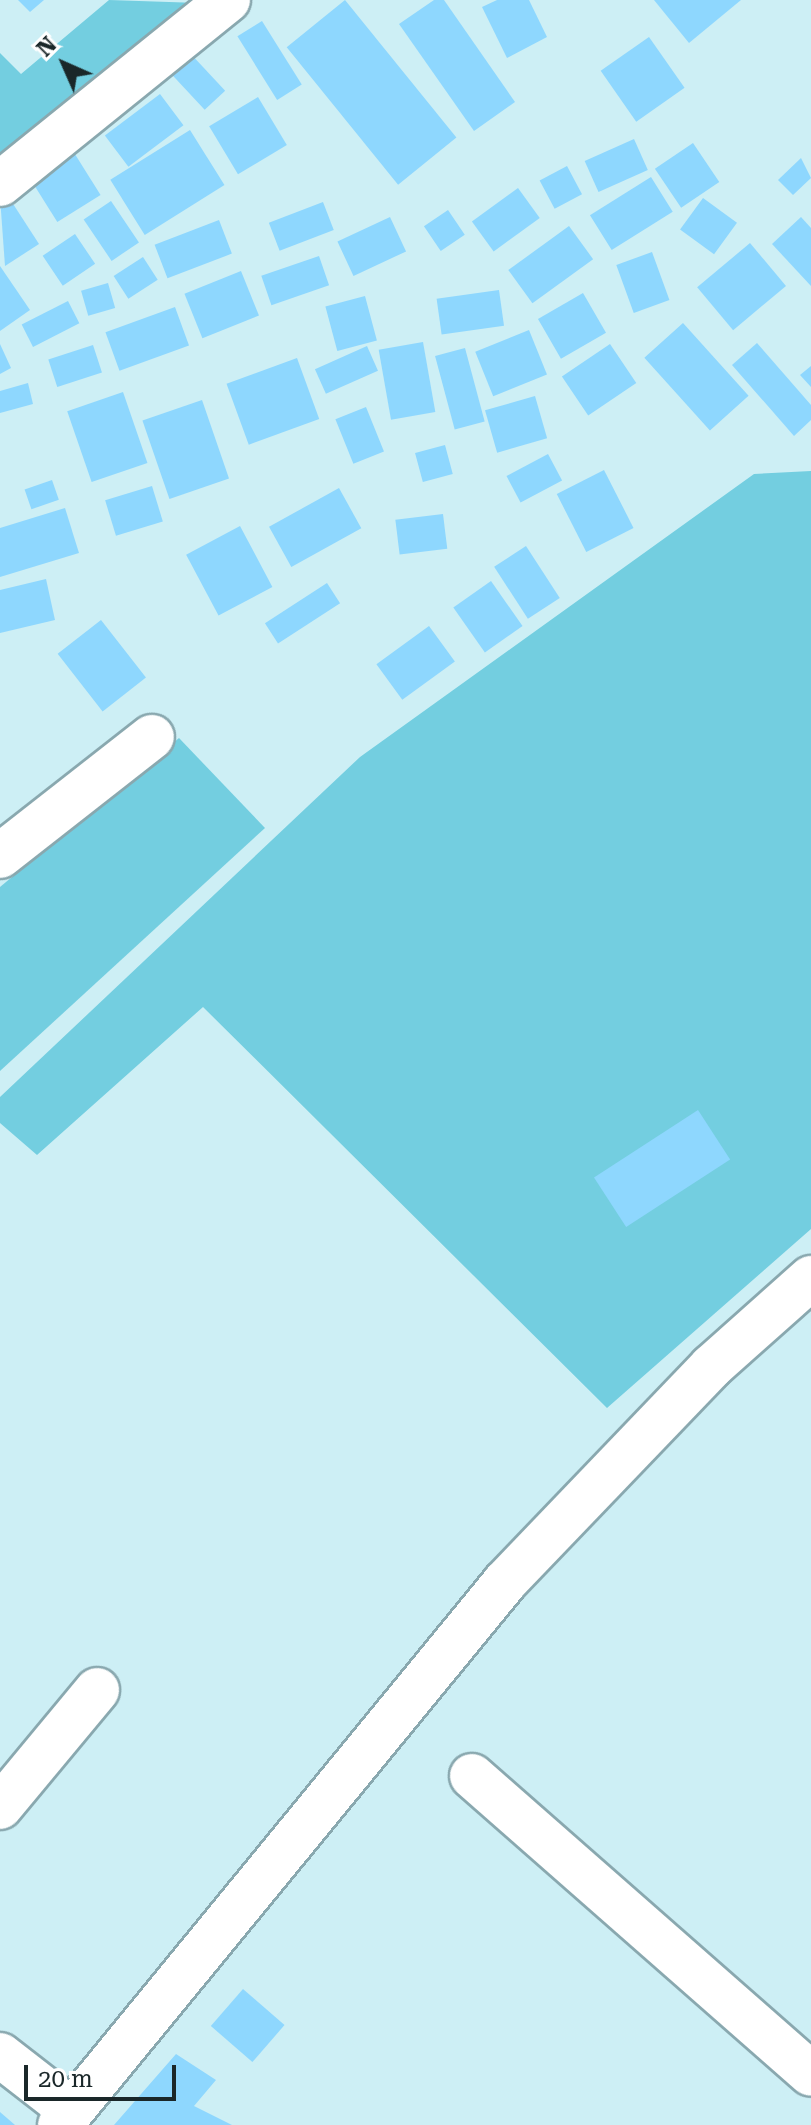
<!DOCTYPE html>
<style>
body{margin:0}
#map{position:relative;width:811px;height:2125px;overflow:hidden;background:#cdeff5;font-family:"Roboto Serif",serif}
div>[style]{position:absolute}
.green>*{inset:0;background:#73cee0}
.building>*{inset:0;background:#8ed7fe;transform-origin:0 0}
.roads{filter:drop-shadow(2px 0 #89a8af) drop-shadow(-2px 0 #89a8af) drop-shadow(0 2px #89a8af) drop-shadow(0 -2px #89a8af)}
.minor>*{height:44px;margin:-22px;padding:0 22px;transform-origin:22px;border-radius:22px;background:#fff}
span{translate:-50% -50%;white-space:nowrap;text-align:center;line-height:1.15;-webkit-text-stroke:8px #fff;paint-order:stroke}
.north{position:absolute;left:24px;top:24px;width:80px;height:80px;-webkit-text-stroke:6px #fff;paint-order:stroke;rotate:315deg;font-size:22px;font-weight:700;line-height:32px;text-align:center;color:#1a2729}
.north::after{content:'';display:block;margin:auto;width:28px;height:36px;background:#1a2729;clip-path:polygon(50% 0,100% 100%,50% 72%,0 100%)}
.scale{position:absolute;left:24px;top:2065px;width:152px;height:36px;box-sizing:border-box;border:4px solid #1a2729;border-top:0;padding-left:10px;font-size:24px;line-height:28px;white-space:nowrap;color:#1a2729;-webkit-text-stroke:6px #fff;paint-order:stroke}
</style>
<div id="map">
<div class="green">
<i style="clip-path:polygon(109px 0,199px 3px,0 154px,0 53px,21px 74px)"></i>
<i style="clip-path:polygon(811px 471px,811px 1229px,607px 1408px,203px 1007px,37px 1155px,0 1123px,0 1097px,360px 757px,754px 474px)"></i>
<i style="clip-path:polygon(179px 738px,265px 828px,0 1071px,0 887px)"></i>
</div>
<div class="building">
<i style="clip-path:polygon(18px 0,44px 0,30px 12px)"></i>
<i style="left:345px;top:0;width:177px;height:75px;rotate:51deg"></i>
<i style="clip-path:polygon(434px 0,444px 0,515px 102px,474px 131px,399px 24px)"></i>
<i style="clip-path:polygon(497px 0,529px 0,547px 37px,507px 58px,482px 7px)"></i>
<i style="clip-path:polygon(654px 0,741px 0,689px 43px)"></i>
<i style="left:262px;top:21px;width:75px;height:29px;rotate:58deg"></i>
<i style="left:649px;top:37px;width:62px;height:59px;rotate:55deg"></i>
<i style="left:189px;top:52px;width:53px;height:28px;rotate:47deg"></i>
<i style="left:160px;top:94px;width:39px;height:69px;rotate:53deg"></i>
<i style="left:258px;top:97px;width:56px;height:57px;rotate:59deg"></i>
<i style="left:190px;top:130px;width:65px;height:94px;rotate:58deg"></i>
<i style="left:634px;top:139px;width:34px;height:54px;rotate:66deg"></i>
<i style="left:693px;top:143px;width:47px;height:46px;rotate:56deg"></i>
<i style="left:73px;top:151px;width:52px;height:51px;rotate:58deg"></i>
<i style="clip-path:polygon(801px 158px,811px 178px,793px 195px,778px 180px)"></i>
<i style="left:567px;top:166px;width:32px;height:31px;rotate:62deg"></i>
<i style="left:651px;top:177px;width:41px;height:72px;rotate:58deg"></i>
<i style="left:518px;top:188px;width:37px;height:57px;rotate:54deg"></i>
<i style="clip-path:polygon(6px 193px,39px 244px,5px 266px,0 197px)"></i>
<i style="left:703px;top:198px;width:42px;height:39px;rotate:36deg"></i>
<i style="left:111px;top:201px;width:50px;height:33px;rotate:56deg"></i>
<i style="left:323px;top:202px;width:30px;height:58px;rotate:69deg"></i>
<i style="left:448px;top:210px;width:30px;height:29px;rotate:56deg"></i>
<i style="left:390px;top:217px;width:38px;height:58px;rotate:65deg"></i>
<i style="clip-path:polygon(801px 217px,811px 228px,811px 286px,772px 244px)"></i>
<i style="left:219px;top:220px;width:36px;height:69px;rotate:69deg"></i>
<i style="left:569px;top:226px;width:41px;height:75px;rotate:54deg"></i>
<i style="left:75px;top:234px;width:36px;height:39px;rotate:56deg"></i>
<i style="left:750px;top:243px;width:56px;height:69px;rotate:50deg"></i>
<i style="left:652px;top:252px;width:51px;height:38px;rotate:70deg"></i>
<i style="left:319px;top:256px;width:31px;height:61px;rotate:71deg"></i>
<i style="left:143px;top:257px;width:27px;height:35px;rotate:57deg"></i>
<i style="clip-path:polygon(0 266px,30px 310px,0 331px)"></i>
<i style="left:241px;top:271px;width:48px;height:61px;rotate:68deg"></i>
<i style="left:108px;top:283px;width:26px;height:28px;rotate:74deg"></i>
<i style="left:499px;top:290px;width:36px;height:63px;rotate:82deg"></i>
<i style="left:583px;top:293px;width:46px;height:52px;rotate:60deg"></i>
<i style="left:365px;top:296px;width:46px;height:41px;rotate:75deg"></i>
<i style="left:68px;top:301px;width:25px;height:52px;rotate:63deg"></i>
<i style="left:175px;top:307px;width:41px;height:74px;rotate:70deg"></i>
<i style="left:683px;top:323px;width:98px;height:52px;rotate:48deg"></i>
<i style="left:529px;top:330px;width:48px;height:58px;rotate:68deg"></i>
<i style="left:423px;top:342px;width:71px;height:45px;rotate:80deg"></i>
<i style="clip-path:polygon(757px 343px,811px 405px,811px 420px,794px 436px,732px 365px)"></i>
<i style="clip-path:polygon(0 344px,11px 368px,0 374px)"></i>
<i style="left:610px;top:344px;width:47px;height:58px;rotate:56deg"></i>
<i style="left:93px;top:345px;width:29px;height:47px;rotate:72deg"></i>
<i style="left:367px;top:346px;width:27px;height:57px;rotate:66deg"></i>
<i style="left:465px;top:348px;width:76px;height:31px;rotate:75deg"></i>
<i style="left:297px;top:358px;width:65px;height:75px;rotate:70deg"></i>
<i style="clip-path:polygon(811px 366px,811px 387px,800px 375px)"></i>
<i style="clip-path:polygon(28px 383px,33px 404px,0 413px,0 391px)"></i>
<i style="left:123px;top:392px;width:75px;height:59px;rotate:71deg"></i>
<i style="left:535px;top:396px;width:44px;height:52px;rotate:74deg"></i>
<i style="left:202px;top:400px;width:83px;height:63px;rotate:71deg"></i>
<i style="left:366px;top:407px;width:48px;height:33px;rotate:68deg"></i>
<i style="left:445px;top:445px;width:30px;height:31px;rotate:75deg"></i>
<i style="left:548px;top:454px;width:30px;height:47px;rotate:62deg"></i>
<i style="left:604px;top:470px;width:65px;height:53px;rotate:63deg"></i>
<i style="left:52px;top:480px;width:21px;height:29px;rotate:71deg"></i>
<i style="left:152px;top:486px;width:37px;height:49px;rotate:73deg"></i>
<i style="left:339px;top:488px;width:46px;height:80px;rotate:61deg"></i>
<i style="clip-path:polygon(65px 508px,79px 553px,0 577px,0 528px)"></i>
<i style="left:443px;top:514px;width:35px;height:48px;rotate:83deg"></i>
<i style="left:240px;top:526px;width:69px;height:61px;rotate:62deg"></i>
<i style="left:526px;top:546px;width:62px;height:38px;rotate:57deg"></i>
<i style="clip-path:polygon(46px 579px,55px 620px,0 633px,0 590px)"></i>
<i style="left:491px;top:581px;width:55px;height:46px;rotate:55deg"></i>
<i style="left:327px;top:583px;width:24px;height:74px;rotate:57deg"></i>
<i style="left:101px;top:620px;width:73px;height:55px;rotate:52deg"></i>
<i style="left:429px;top:626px;width:44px;height:65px;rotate:54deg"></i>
<i style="left:698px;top:1110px;width:59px;height:124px;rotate:57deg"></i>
<i style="left:243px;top:1989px;width:55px;height:49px;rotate:41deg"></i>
<i style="clip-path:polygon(176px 2054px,216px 2080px,194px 2106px,232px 2125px,114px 2125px)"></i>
<i style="clip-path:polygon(0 2112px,15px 2125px,0 2125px)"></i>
</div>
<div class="roads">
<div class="minor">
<i style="left:0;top:184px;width:293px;rotate:-38.9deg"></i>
<i style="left:0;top:856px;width:193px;rotate:-38.1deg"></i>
<i style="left:472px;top:1776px;width:451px;rotate:41.3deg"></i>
<i style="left:0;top:1807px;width:152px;rotate:-50.3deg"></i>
<i style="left:0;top:2055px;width:90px;rotate:37.8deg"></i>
<i style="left:60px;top:2125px;width:702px;rotate:-50.66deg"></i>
<i style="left:505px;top:1582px;width:298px;rotate:-46.2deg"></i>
<i style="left:711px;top:1367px;width:134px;rotate:-41.7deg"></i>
</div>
</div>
<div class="north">N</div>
<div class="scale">20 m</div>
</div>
